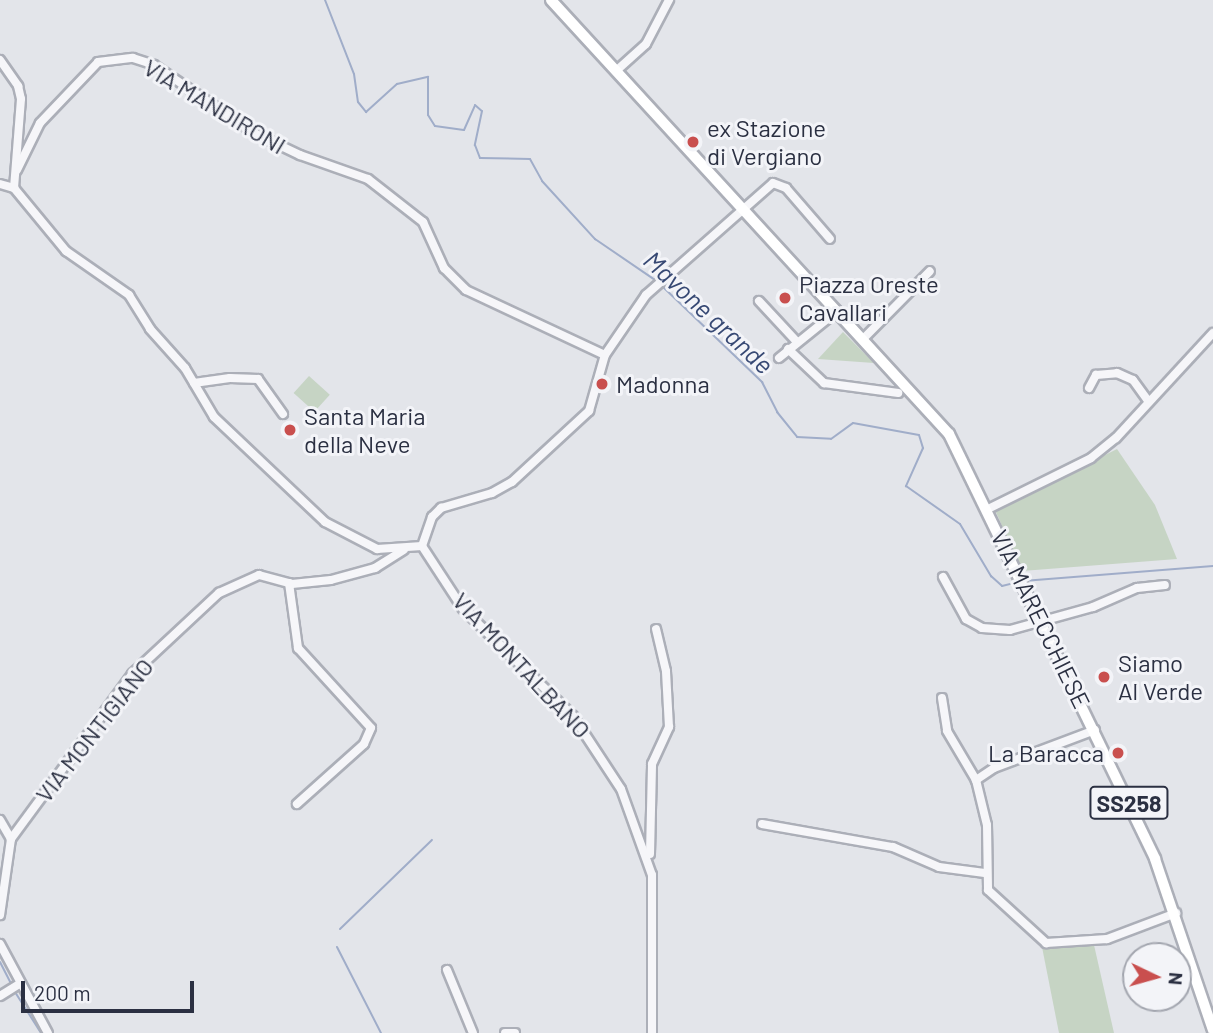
<!DOCTYPE html>
<style>
body{margin:0}
#map{position:relative;width:1213px;height:1033px;overflow:hidden;background:#e3e5ea;font-family:Barlow,sans-serif}
div>[style]{position:absolute}
.green>*{inset:0;background:#c6d4c4;transform-origin:0 0}
.stream>*{height:2px;margin:-1px;padding:0 1px;transform-origin:1px;border-radius:1px;background:#a0adc9}
.roads{filter:drop-shadow(2px 0 #acafb8) drop-shadow(-2px 0 #acafb8) drop-shadow(0 2px #acafb8) drop-shadow(0 -2px #acafb8)}
.minor>*{height:8px;margin:-4px;padding:0 4px;transform-origin:4px;border-radius:4px;background:#f6f6f9}
.major>*{height:10px;margin:-5px;padding:0 5px;transform-origin:5px;border-radius:5px;background:#fff}
.dots>*{width:19px;height:19px;translate:-50% -50%;box-sizing:border-box;border:4px solid #f3f4f8;border-radius:50%}
span{translate:-50% -50%;white-space:nowrap;text-align:center;line-height:1.15;-webkit-text-stroke:6px #f3f4f8;paint-order:stroke}
.shield-label span{padding:2px 5px;background:#f3f4f8;border:2px solid;border-radius:5px;-webkit-text-stroke-width:0}
.shield-label{font-size:23px;color:#2b3042;font-weight:700}
.street-label{font-size:24px;color:#2b3042}
.poi-label{font-size:24px;color:#2b3042}
.left{translate:0 -50%;text-align:left}
.right{translate:-100% -50%;text-align:right}
.water-label{font-size:26px;color:#374974;font-style:italic}
.north{position:absolute;left:1122px;top:942px;width:70px;height:70px;box-sizing:border-box;background:#f3f4f8;border:2px solid #a3a6af;border-radius:50%;rotate:95deg;font-size:19px;font-weight:700;line-height:28px;text-align:center;color:#2b3042}
.north::after{content:'';display:block;margin:auto;width:24px;height:32px;background:#c94f4e;clip-path:polygon(50% 0,100% 100%,50% 72%,0 100%)}
.scale{position:absolute;left:21px;top:981px;width:173px;height:32px;box-sizing:border-box;border:4px solid #2b3042;border-top:0;padding-left:9px;font-size:21px;line-height:24px;white-space:nowrap;color:#2b3042;-webkit-text-stroke:5px #f3f4f8;paint-order:stroke}
</style>
<div id="map">
<div class="green">
<i style="clip-path:polygon(843px 332px,874px 363px,818px 359px)"></i>
<i style="left:309px;top:376px;width:28px;height:23px;rotate:42deg"></i>
<i style="clip-path:polygon(1117px 449px,1155px 505px,1177px 559px,1022px 571px,995px 510px)"></i>
<i style="clip-path:polygon(1094px 945px,1114px 1033px,1059px 1033px,1042px 947px)"></i>
</div>
<div class="stream">
<i style="left:325px;top:0;width:79px;rotate:68.6deg"></i>
<i style="left:354px;top:74px;width:28px;rotate:82deg"></i>
<i style="left:358px;top:102px;width:13px;rotate:51deg"></i>
<i style="left:366px;top:112px;width:42px;rotate:-42.1deg"></i>
<i style="left:397px;top:84px;width:32px;rotate:-13deg"></i>
<i style="left:428px;top:77px;width:38px;rotate:90deg"></i>
<i style="left:428px;top:115px;width:13px;rotate:58deg"></i>
<i style="left:435px;top:126px;width:29px;rotate:8deg"></i>
<i style="left:464px;top:130px;width:27px;rotate:-66deg"></i>
<i style="left:475px;top:105px;width:9px;rotate:41deg"></i>
<i style="left:482px;top:111px;width:35px;rotate:102deg"></i>
<i style="left:475px;top:145px;width:14px;rotate:69deg"></i>
<i style="left:480px;top:158px;width:50px;rotate:1.1deg"></i>
<i style="left:530px;top:159px;width:25px;rotate:61deg"></i>
<i style="left:542px;top:181px;width:79px;rotate:47.6deg"></i>
<i style="left:595px;top:239px;width:76px;rotate:34.3deg"></i>
<i style="left:662px;top:286px;width:139px;rotate:43.8deg"></i>
<i style="left:762px;top:382px;width:34px;rotate:63deg"></i>
<i style="left:777px;top:412px;width:32px;rotate:51deg"></i>
<i style="left:797px;top:437px;width:34px;rotate:3deg"></i>
<i style="left:831px;top:439px;width:27px;rotate:-36deg"></i>
<i style="left:853px;top:423px;width:67px;rotate:10.3deg"></i>
<i style="left:919px;top:435px;width:14px;rotate:73deg"></i>
<i style="left:923px;top:448px;width:42px;rotate:114.1deg"></i>
<i style="left:906px;top:486px;width:66px;rotate:35.1deg"></i>
<i style="left:960px;top:524px;width:61px;rotate:59.2deg"></i>
<i style="left:991px;top:576px;width:15px;rotate:42deg"></i>
<i style="left:1002px;top:586px;width:16px;rotate:-14deg"></i>
<i style="left:1023px;top:581px;width:191px;rotate:-4.5deg"></i>
<i style="left:340px;top:929px;width:128px;rotate:-44.1deg"></i>
<i style="left:337px;top:947px;width:97px;rotate:62.9deg"></i>
<i style="left:0;top:962px;width:25px;rotate:63deg"></i>
<i style="left:15px;top:992px;width:49px;rotate:57.6deg"></i>
</div>
<div class="roads">
<div class="minor">
<i style="left:0;top:60px;width:32px;rotate:55deg"></i>
<i style="left:18px;top:86px;width:13px;rotate:77deg"></i>
<i style="left:21px;top:99px;width:89px;rotate:94.5deg"></i>
<i style="left:14px;top:188px;width:82px;rotate:50.5deg"></i>
<i style="left:66px;top:251px;width:77px;rotate:34.9deg"></i>
<i style="left:129px;top:295px;width:40px;rotate:58deg"></i>
<i style="left:150px;top:329px;width:52px;rotate:48.1deg"></i>
<i style="left:185px;top:368px;width:57px;rotate:59.4deg"></i>
<i style="left:214px;top:417px;width:153px;rotate:43.4deg"></i>
<i style="left:325px;top:522px;width:59px;rotate:27.4deg"></i>
<i style="left:377px;top:549px;width:45px;rotate:-3.8deg"></i>
<i style="left:616px;top:71px;width:40px;rotate:-42deg"></i>
<i style="left:646px;top:44px;width:50px;rotate:-62.4deg"></i>
<i style="left:17px;top:170px;width:52px;rotate:-63.9deg"></i>
<i style="left:40px;top:123px;width:84px;rotate:-46.4deg"></i>
<i style="left:98px;top:62px;width:35px;rotate:-7deg"></i>
<i style="left:133px;top:58px;width:22px;rotate:18deg"></i>
<i style="left:154px;top:65px;width:123px;rotate:34.1deg"></i>
<i style="left:256px;top:134px;width:49px;rotate:25.5deg"></i>
<i style="left:300px;top:155px;width:72px;rotate:19.4deg"></i>
<i style="left:368px;top:179px;width:70px;rotate:38deg"></i>
<i style="left:423px;top:222px;width:51px;rotate:65.5deg"></i>
<i style="left:444px;top:268px;width:31px;rotate:45deg"></i>
<i style="left:466px;top:290px;width:153px;rotate:25.1deg"></i>
<i style="left:0;top:184px;width:15px;rotate:16deg"></i>
<i style="left:759px;top:301px;width:56px;rotate:47.2deg"></i>
<i style="left:863px;top:339px;width:95px;rotate:-45.4deg"></i>
<i style="left:788px;top:349px;width:50px;rotate:43.4deg"></i>
<i style="left:824px;top:383px;width:75px;rotate:7.7deg"></i>
<i style="left:779px;top:358px;width:75px;rotate:-39deg"></i>
<i style="left:194px;top:383px;width:36px;rotate:-8deg"></i>
<i style="left:230px;top:378px;width:28px;rotate:2deg"></i>
<i style="left:258px;top:379px;width:43px;rotate:54.5deg"></i>
<i style="left:1089px;top:388px;width:15px;rotate:-62deg"></i>
<i style="left:1096px;top:375px;width:21px;rotate:-5deg"></i>
<i style="left:1117px;top:373px;width:17px;rotate:24deg"></i>
<i style="left:1133px;top:380px;width:27px;rotate:54deg"></i>
<i style="left:988px;top:509px;width:115px;rotate:-26.3deg"></i>
<i style="left:1091px;top:458px;width:32px;rotate:-39deg"></i>
<i style="left:1116px;top:438px;width:143px;rotate:-47.3deg"></i>
<i style="left:422px;top:546px;width:31px;rotate:-71deg"></i>
<i style="left:432px;top:517px;width:13px;rotate:-45deg"></i>
<i style="left:441px;top:508px;width:53px;rotate:-16.4deg"></i>
<i style="left:492px;top:493px;width:23px;rotate:-29deg"></i>
<i style="left:512px;top:482px;width:105px;rotate:-42.7deg"></i>
<i style="left:589px;top:411px;width:58px;rotate:-74.1deg"></i>
<i style="left:605px;top:355px;width:73px;rotate:-55.7deg"></i>
<i style="left:646px;top:295px;width:169px;rotate:-41.4deg"></i>
<i style="left:773px;top:183px;width:14px;rotate:21deg"></i>
<i style="left:786px;top:188px;width:67px;rotate:49.2deg"></i>
<i style="left:422px;top:546px;width:75px;rotate:56.9deg"></i>
<i style="left:463px;top:609px;width:153px;rotate:44.2deg"></i>
<i style="left:573px;top:716px;width:87px;rotate:56.7deg"></i>
<i style="left:621px;top:789px;width:91px;rotate:70.2deg"></i>
<i style="left:652px;top:875px;width:158px;rotate:90deg"></i>
<i style="left:943px;top:577px;width:48px;rotate:61.3deg"></i>
<i style="left:966px;top:619px;width:18px;rotate:29deg"></i>
<i style="left:982px;top:628px;width:28px;rotate:4deg"></i>
<i style="left:1010px;top:630px;width:86px;rotate:-15.5deg"></i>
<i style="left:1093px;top:607px;width:48px;rotate:-23.4deg"></i>
<i style="left:1137px;top:588px;width:28px;rotate:-6deg"></i>
<i style="left:289px;top:583px;width:66px;rotate:82.1deg"></i>
<i style="left:298px;top:648px;width:108px;rotate:47.6deg"></i>
<i style="left:371px;top:728px;width:17px;rotate:114deg"></i>
<i style="left:364px;top:744px;width:90px;rotate:138.2deg"></i>
<i style="left:942px;top:698px;width:33px;rotate:81deg"></i>
<i style="left:947px;top:731px;width:57px;rotate:59.4deg"></i>
<i style="left:1095px;top:730px;width:108px;rotate:159.4deg"></i>
<i style="left:994px;top:768px;width:22px;rotate:146deg"></i>
<i style="left:976px;top:780px;width:46px;rotate:76.3deg"></i>
<i style="left:987px;top:825px;width:65px;rotate:89.1deg"></i>
<i style="left:988px;top:890px;width:79px;rotate:42.4deg"></i>
<i style="left:1046px;top:943px;width:61px;rotate:-3.8deg"></i>
<i style="left:1107px;top:939px;width:74px;rotate:-20.6deg"></i>
<i style="left:0;top:820px;width:22px;rotate:60deg"></i>
<i style="left:11px;top:839px;width:77px;rotate:98.2deg"></i>
<i style="left:762px;top:824px;width:133px;rotate:10deg"></i>
<i style="left:893px;top:847px;width:50px;rotate:23.5deg"></i>
<i style="left:939px;top:867px;width:46px;rotate:7.4deg"></i>
<i style="left:11px;top:839px;width:205px;rotate:-53.7deg"></i>
<i style="left:132px;top:674px;width:119px;rotate:-43deg"></i>
<i style="left:219px;top:593px;width:44px;rotate:-24.2deg"></i>
<i style="left:259px;top:575px;width:34px;rotate:15deg"></i>
<i style="left:292px;top:584px;width:39px;rotate:-6deg"></i>
<i style="left:331px;top:580px;width:46px;rotate:-15.3deg"></i>
<i style="left:375px;top:568px;width:34px;rotate:-32deg"></i>
<i style="left:650px;top:854px;width:90px;rotate:-88.7deg"></i>
<i style="left:652px;top:764px;width:41px;rotate:-65.3deg"></i>
<i style="left:669px;top:727px;width:56px;rotate:-93.1deg"></i>
<i style="left:666px;top:671px;width:43px;rotate:-103.4deg"></i>
<i style="left:0;top:944px;width:101px;rotate:61.7deg"></i>
<i style="left:447px;top:970px;width:68px;rotate:67.6deg"></i>
<i style="left:0;top:996px;width:22px;rotate:-32deg"></i>
<i style="left:505px;top:1033px;width:10px"></i>
</div>
<div class="major">
<i style="left:551px;top:0;width:589px;rotate:47.48deg"></i>
<i style="left:949px;top:434px;width:472px;rotate:64.1deg"></i>
<i style="left:1155px;top:859px;width:181px;rotate:71.3deg"></i>
</div>
</div>
<div class="dots">
<i style="left:693px;top:142px;background:#c94f4e"></i>
<i style="left:785px;top:298px;background:#c94f4e"></i>
<i style="left:602px;top:384px;background:#c94f4e"></i>
<i style="left:290px;top:430px;background:#c94f4e"></i>
<i style="left:1104px;top:677px;background:#c94f4e"></i>
<i style="left:1118px;top:753px;background:#c94f4e"></i>
</div>
<div class="shield-label">
<span style="left:1129px;top:803px">SS258</span>
</div>
<div class="street-label">
<span style="left:215px;top:106px;rotate:31deg">VIA MANDIRONI</span>
<span style="left:1041px;top:619px;rotate:64deg">VIA MARECCHIESE</span>
<span style="left:522px;top:665px;rotate:47deg">VIA MONTALBANO</span>
<span style="left:94px;top:730px;rotate:-52deg">VIA MONTIGIANO</span>
</div>
<div class="poi-label">
<span class="left" style="left:707px;top:142px">ex Stazione<br>di Vergiano</span>
<span class="left" style="left:799px;top:298px">Piazza Oreste<br>Cavallari</span>
<span class="left" style="left:616px;top:384px">Madonna</span>
<span class="left" style="left:304px;top:430px">Santa Maria<br>della Neve</span>
<span class="left" style="left:1118px;top:677px">Siamo<br>Al Verde</span>
<span class="right" style="left:1104px;top:753px">La Baracca</span>
</div>
<div class="water-label">
<span style="left:709px;top:312px;rotate:43deg">Mavone grande</span>
</div>
<div class="north">N</div>
<div class="scale">200 m</div>
</div>
